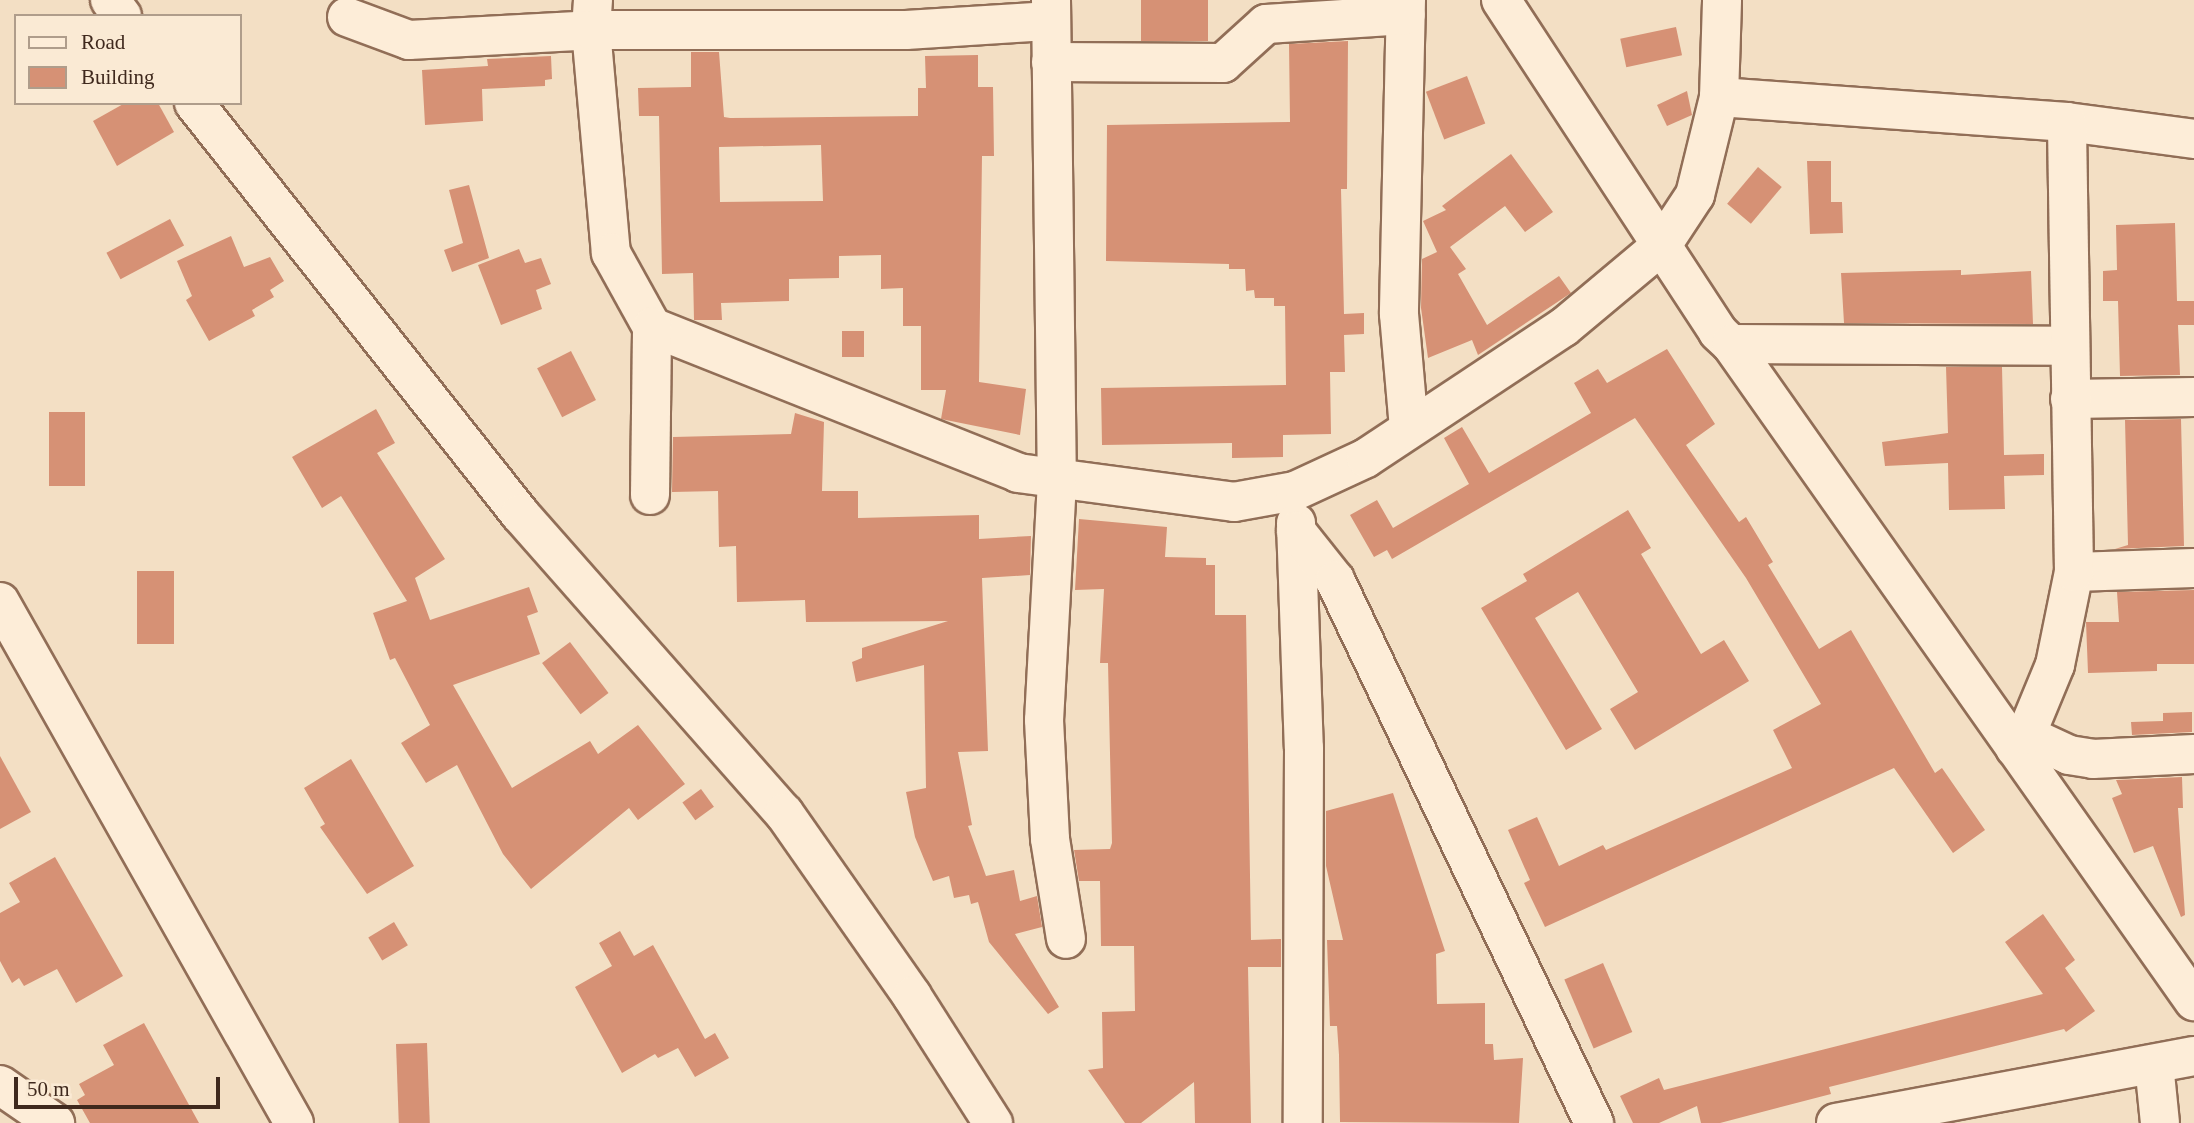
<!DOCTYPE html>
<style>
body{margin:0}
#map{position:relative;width:2194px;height:1123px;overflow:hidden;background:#f3dfc4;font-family:Georgia,serif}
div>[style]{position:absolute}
.building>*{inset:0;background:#d69175;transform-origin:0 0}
.roads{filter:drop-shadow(2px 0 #916e57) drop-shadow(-2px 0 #916e57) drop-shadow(0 2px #916e57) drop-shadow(0 -2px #916e57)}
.minor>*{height:38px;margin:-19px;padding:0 19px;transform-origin:19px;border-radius:19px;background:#fdedd8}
span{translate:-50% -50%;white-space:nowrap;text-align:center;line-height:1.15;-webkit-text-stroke:5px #faead4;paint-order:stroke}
.legend{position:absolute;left:14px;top:14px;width:228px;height:91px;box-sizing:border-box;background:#faead4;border:2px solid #af9d8b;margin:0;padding:9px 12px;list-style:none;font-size:21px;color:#3f291d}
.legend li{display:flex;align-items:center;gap:14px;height:35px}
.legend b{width:35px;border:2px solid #af9d8b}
.scale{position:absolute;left:14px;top:1077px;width:206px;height:32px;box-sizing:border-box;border:4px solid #3f291d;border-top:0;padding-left:9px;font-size:21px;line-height:24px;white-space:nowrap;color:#3f291d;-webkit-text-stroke:5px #faead4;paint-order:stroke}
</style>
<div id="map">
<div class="building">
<i style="left:1141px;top:0;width:67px;height:41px"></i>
<i style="left:1676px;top:27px;width:29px;height:57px;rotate:78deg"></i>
<i style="clip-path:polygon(1348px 41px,1347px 189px,1341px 189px,1344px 314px,1364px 313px,1364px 334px,1344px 335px,1345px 372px,1330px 372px,1331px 434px,1283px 435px,1283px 457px,1232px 458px,1232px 443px,1102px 445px,1101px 388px,1286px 385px,1285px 306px,1274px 306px,1274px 298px,1255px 298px,1254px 290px,1246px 291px,1245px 269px,1229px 269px,1229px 264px,1106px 261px,1107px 125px,1290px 122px,1289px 44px)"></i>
<i style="clip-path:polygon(evenodd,691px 52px,719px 52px,724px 117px,730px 118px,918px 116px,918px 88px,926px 88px,925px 56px,978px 55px,978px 87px,993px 87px,994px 156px,982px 156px,979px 382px,1026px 389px,1020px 435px,941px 419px,946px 390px,921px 390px,921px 326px,903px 326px,903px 288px,881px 289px,881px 255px,839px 256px,839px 278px,789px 279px,789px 301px,721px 303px,722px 320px,694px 320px,693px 273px,662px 274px,659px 116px,639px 116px,638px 88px,691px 87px,691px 52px,821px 145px,823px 201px,720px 202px,719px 147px,821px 145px)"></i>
<i style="clip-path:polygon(551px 56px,552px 79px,545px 80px,545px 86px,482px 89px,483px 121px,425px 125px,422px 70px,488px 66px,487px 59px)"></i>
<i style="left:1467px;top:76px;width:51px;height:44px;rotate:69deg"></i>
<i style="clip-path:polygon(1687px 91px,1692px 115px,1667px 126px,1657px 105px)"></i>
<i style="clip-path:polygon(125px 103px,158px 103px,174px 132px,117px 166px,93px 121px)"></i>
<i style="clip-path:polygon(1511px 154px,1553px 212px,1525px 232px,1505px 206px,1450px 247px,1466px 269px,1458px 274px,1487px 325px,1559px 276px,1571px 293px,1478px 355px,1472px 340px,1428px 358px,1421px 308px,1422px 259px,1437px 252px,1423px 221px,1446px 210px,1442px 206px)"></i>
<i style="clip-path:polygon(1807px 161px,1831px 161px,1831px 202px,1842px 202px,1843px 233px,1810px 234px)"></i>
<i style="left:1758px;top:167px;width:31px;height:48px;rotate:40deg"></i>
<i style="clip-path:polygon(469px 185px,489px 258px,452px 272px,444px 250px,463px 243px,449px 190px)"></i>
<i style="left:170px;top:219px;width:30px;height:72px;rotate:62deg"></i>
<i style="clip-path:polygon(2175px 223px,2177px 301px,2194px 301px,2194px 325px,2178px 325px,2180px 375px,2120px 376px,2118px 301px,2103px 301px,2103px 271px,2117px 270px,2116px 225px)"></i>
<i style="clip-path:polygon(231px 236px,244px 267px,270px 257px,284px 281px,270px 290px,274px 297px,252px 310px,255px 316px,209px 341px,186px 300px,192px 296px,177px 261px)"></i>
<i style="clip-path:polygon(519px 249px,525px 263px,541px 258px,551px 284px,536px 290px,542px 309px,501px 325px,478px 265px)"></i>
<i style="clip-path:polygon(1961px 270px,1961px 275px,2031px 271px,2033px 324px,1844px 323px,1841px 273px)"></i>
<i style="left:842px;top:331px;width:22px;height:26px"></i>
<i style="clip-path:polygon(1667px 349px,1715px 424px,1686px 445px,1739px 522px,1746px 517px,1773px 562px,1768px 565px,1819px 649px,1851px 630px,1935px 773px,1942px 768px,1985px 830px,1953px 853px,1894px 768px,1545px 927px,1524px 883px,1530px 880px,1508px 830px,1537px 817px,1559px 866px,1603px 845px,1606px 850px,1792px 768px,1773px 730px,1821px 704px,1746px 578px,1635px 418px,1392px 559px,1387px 550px,1374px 557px,1350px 515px,1377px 500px,1393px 528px,1469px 484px,1444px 438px,1462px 427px,1489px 473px,1591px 413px,1574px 383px,1598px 369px,1607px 383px)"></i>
<i style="left:571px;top:351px;width:55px;height:38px;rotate:63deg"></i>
<i style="clip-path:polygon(1946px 367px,2002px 367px,2004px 455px,2044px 454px,2044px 475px,2004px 476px,2005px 509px,1949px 510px,1948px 463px,1885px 466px,1882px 442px,1948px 433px)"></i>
<i style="clip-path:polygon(376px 409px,395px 443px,377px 453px,445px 559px,415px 578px,430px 620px,529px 587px,538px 612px,527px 616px,540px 654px,453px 685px,512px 788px,590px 741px,598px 754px,638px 725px,685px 784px,638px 820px,629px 808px,531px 889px,503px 854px,457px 765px,426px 783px,401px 743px,430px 725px,395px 658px,390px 660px,373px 613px,407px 601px,341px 496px,322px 508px,292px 457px)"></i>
<i style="left:49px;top:412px;width:36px;height:74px"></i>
<i style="clip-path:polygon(795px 413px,824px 422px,822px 491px,858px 491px,858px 518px,979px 515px,979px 539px,1031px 536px,1030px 575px,982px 578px,988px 751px,958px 752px,972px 825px,968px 826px,986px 876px,1014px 870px,1020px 901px,1037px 896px,1042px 927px,1015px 934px,1059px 1007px,1048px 1014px,989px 942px,978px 902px,971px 904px,969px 895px,954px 898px,949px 876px,933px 881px,915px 837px,906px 792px,926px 788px,924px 665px,856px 682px,852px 662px,862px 658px,862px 648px,948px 621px,806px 622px,805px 600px,737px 602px,736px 546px,719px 547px,718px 491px,672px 492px,673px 437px,791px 434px)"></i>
<i style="clip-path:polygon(2181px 419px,2184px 546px,2115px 549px,2128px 545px,2125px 420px)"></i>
<i style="clip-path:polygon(1628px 510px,1651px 548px,1641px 554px,1701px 654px,1724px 640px,1749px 681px,1635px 750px,1610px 709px,1638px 692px,1578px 592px,1535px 618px,1602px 729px,1566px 750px,1481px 608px,1527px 581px,1523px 574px)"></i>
<i style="clip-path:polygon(1079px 519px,1167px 527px,1165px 557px,1206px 558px,1206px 565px,1215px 565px,1215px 615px,1246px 615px,1251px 940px,1281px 939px,1281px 967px,1248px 967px,1251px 1123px,1195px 1123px,1194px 1082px,1141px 1123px,1125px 1123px,1088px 1070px,1103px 1068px,1102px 1012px,1135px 1011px,1134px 946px,1101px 946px,1100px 881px,1079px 881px,1074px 850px,1110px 849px,1112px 843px,1108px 663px,1100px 663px,1104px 589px,1075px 590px)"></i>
<i style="left:137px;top:571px;width:37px;height:73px"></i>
<i style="clip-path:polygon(2194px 590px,2194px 664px,2157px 664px,2157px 671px,2088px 673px,2086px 622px,2119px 622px,2117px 592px)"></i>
<i style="left:570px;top:642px;width:64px;height:35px;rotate:53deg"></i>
<i style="clip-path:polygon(2192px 712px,2192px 732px,2132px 735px,2131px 722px,2163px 721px,2163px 713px)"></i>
<i style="clip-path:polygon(0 756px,31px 812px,0 829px)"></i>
<i style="clip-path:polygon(351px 759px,414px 866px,367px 894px,320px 827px,325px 824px,304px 788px)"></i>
<i style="clip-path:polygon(2182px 777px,2183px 808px,2178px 808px,2185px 915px,2181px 917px,2153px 846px,2134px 853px,2112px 798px,2122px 794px,2116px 780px)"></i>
<i style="left:701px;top:789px;width:22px;height:23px;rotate:54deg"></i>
<i style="clip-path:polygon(1393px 793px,1445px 951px,1436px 954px,1437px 1004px,1485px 1003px,1485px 1044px,1493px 1044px,1494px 1060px,1523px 1058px,1519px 1123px,1340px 1122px,1339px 1055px,1337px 1026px,1330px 1026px,1327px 940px,1343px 940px,1326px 866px,1326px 811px)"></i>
<i style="clip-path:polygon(55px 857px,123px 976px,76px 1003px,57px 969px,24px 986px,19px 978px,12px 983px,0 961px,0 913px,20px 902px,9px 883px)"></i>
<i style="clip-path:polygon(2043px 914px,2075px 960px,2065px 968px,2095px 1011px,2066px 1032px,2064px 1029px,1829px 1087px,1831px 1094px,1720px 1123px,1701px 1123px,1697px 1106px,1659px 1123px,1633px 1123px,1620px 1096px,1659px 1078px,1664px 1090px,2043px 994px,2005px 942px)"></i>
<i style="left:394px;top:922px;width:27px;height:30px;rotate:59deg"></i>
<i style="clip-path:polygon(620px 931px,634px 956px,653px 945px,705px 1039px,715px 1033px,729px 1058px,695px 1077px,678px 1048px,658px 1058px,655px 1054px,622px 1073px,575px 987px,612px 966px,599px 943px)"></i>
<i style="left:1603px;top:963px;width:75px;height:42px;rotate:67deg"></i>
<i style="clip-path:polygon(144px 1023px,199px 1123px,90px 1123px,77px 1100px,85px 1095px,79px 1084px,114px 1065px,103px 1045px)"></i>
<i style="left:427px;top:1043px;width:80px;height:31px;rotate:88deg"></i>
</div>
<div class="roads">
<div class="minor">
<i style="left:110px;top:0;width:20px;rotate:53deg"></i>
<i style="left:593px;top:0;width:30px;rotate:94deg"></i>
<i style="left:591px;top:30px;width:224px;rotate:84.9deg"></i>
<i style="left:611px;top:253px;width:85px;rotate:61deg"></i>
<i style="left:652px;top:327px;width:394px;rotate:21.7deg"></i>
<i style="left:1018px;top:473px;width:218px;rotate:7.6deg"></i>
<i style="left:1234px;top:502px;width:62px;rotate:-10.2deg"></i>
<i style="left:1295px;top:491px;width:78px;rotate:-24.9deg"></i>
<i style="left:1366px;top:458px;width:237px;rotate:-33.5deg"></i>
<i style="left:1564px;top:327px;width:128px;rotate:-39.9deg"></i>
<i style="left:1662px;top:245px;width:60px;rotate:-56.6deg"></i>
<i style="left:1695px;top:195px;width:101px;rotate:-76.2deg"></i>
<i style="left:1719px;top:97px;width:97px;rotate:-88.2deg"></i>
<i style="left:1051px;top:0;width:481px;rotate:89.3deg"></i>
<i style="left:1057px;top:481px;width:239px;rotate:93.1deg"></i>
<i style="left:1044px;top:720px;width:119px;rotate:87.1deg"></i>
<i style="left:1050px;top:839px;width:101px;rotate:80.9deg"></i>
<i style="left:1406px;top:0;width:314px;rotate:91.3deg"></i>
<i style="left:1399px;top:314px;width:115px;rotate:85deg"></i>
<i style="left:1501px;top:0;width:397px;rotate:56.8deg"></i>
<i style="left:1718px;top:332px;width:18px;rotate:43deg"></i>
<i style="left:1731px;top:344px;width:804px;rotate:54.83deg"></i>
<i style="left:347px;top:17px;width:66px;rotate:20.4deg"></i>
<i style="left:409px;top:40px;width:182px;rotate:-3.1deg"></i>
<i style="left:591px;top:30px;width:315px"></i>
<i style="left:906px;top:30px;width:145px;rotate:-3.6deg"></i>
<i style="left:1051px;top:62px;width:172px;rotate:0.3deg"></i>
<i style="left:1223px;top:63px;width:58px;rotate:-42.2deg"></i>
<i style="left:1266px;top:24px;width:140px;rotate:-3.7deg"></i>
<i style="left:1719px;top:97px;width:349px;rotate:4.1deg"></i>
<i style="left:2067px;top:122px;width:128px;rotate:7.6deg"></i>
<i style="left:194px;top:103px;width:525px;rotate:51.58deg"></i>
<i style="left:520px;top:514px;width:399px;rotate:48.6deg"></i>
<i style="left:784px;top:813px;width:223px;rotate:55deg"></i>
<i style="left:912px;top:996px;width:151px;rotate:57.5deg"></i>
<i style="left:1731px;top:344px;width:336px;rotate:0.3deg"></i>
<i style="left:2070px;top:399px;width:124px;rotate:-0.9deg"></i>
<i style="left:650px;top:495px;width:168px;rotate:-89.3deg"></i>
<i style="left:1296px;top:523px;width:225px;rotate:88deg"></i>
<i style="left:1304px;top:748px;width:375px;rotate:90.2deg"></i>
<i style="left:1296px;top:531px;width:63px;rotate:51.5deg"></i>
<i style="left:1335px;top:580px;width:602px;rotate:64.5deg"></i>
<i style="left:2074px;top:572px;width:120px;rotate:-1.9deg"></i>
<i style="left:0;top:602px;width:598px;rotate:60.56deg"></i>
<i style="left:2026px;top:735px;width:47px;rotate:24.9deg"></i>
<i style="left:2069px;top:755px;width:24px;rotate:9deg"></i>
<i style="left:2093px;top:759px;width:101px;rotate:-2.8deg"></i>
<i style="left:2015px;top:748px;width:17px;rotate:-50deg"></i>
<i style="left:2026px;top:735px;width:76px;rotate:-67.5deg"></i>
<i style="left:2055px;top:665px;width:95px;rotate:-78.5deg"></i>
<i style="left:2074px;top:572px;width:450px;rotate:-90.9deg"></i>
<i style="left:2154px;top:1064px;width:59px;rotate:84.2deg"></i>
<i style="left:0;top:1085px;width:67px;rotate:34.6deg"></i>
<i style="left:1836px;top:1123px;width:364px;rotate:-10.6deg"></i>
</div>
</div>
<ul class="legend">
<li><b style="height:9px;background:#fdedd8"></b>Road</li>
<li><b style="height:19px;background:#d69175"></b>Building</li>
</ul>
<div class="scale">50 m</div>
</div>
